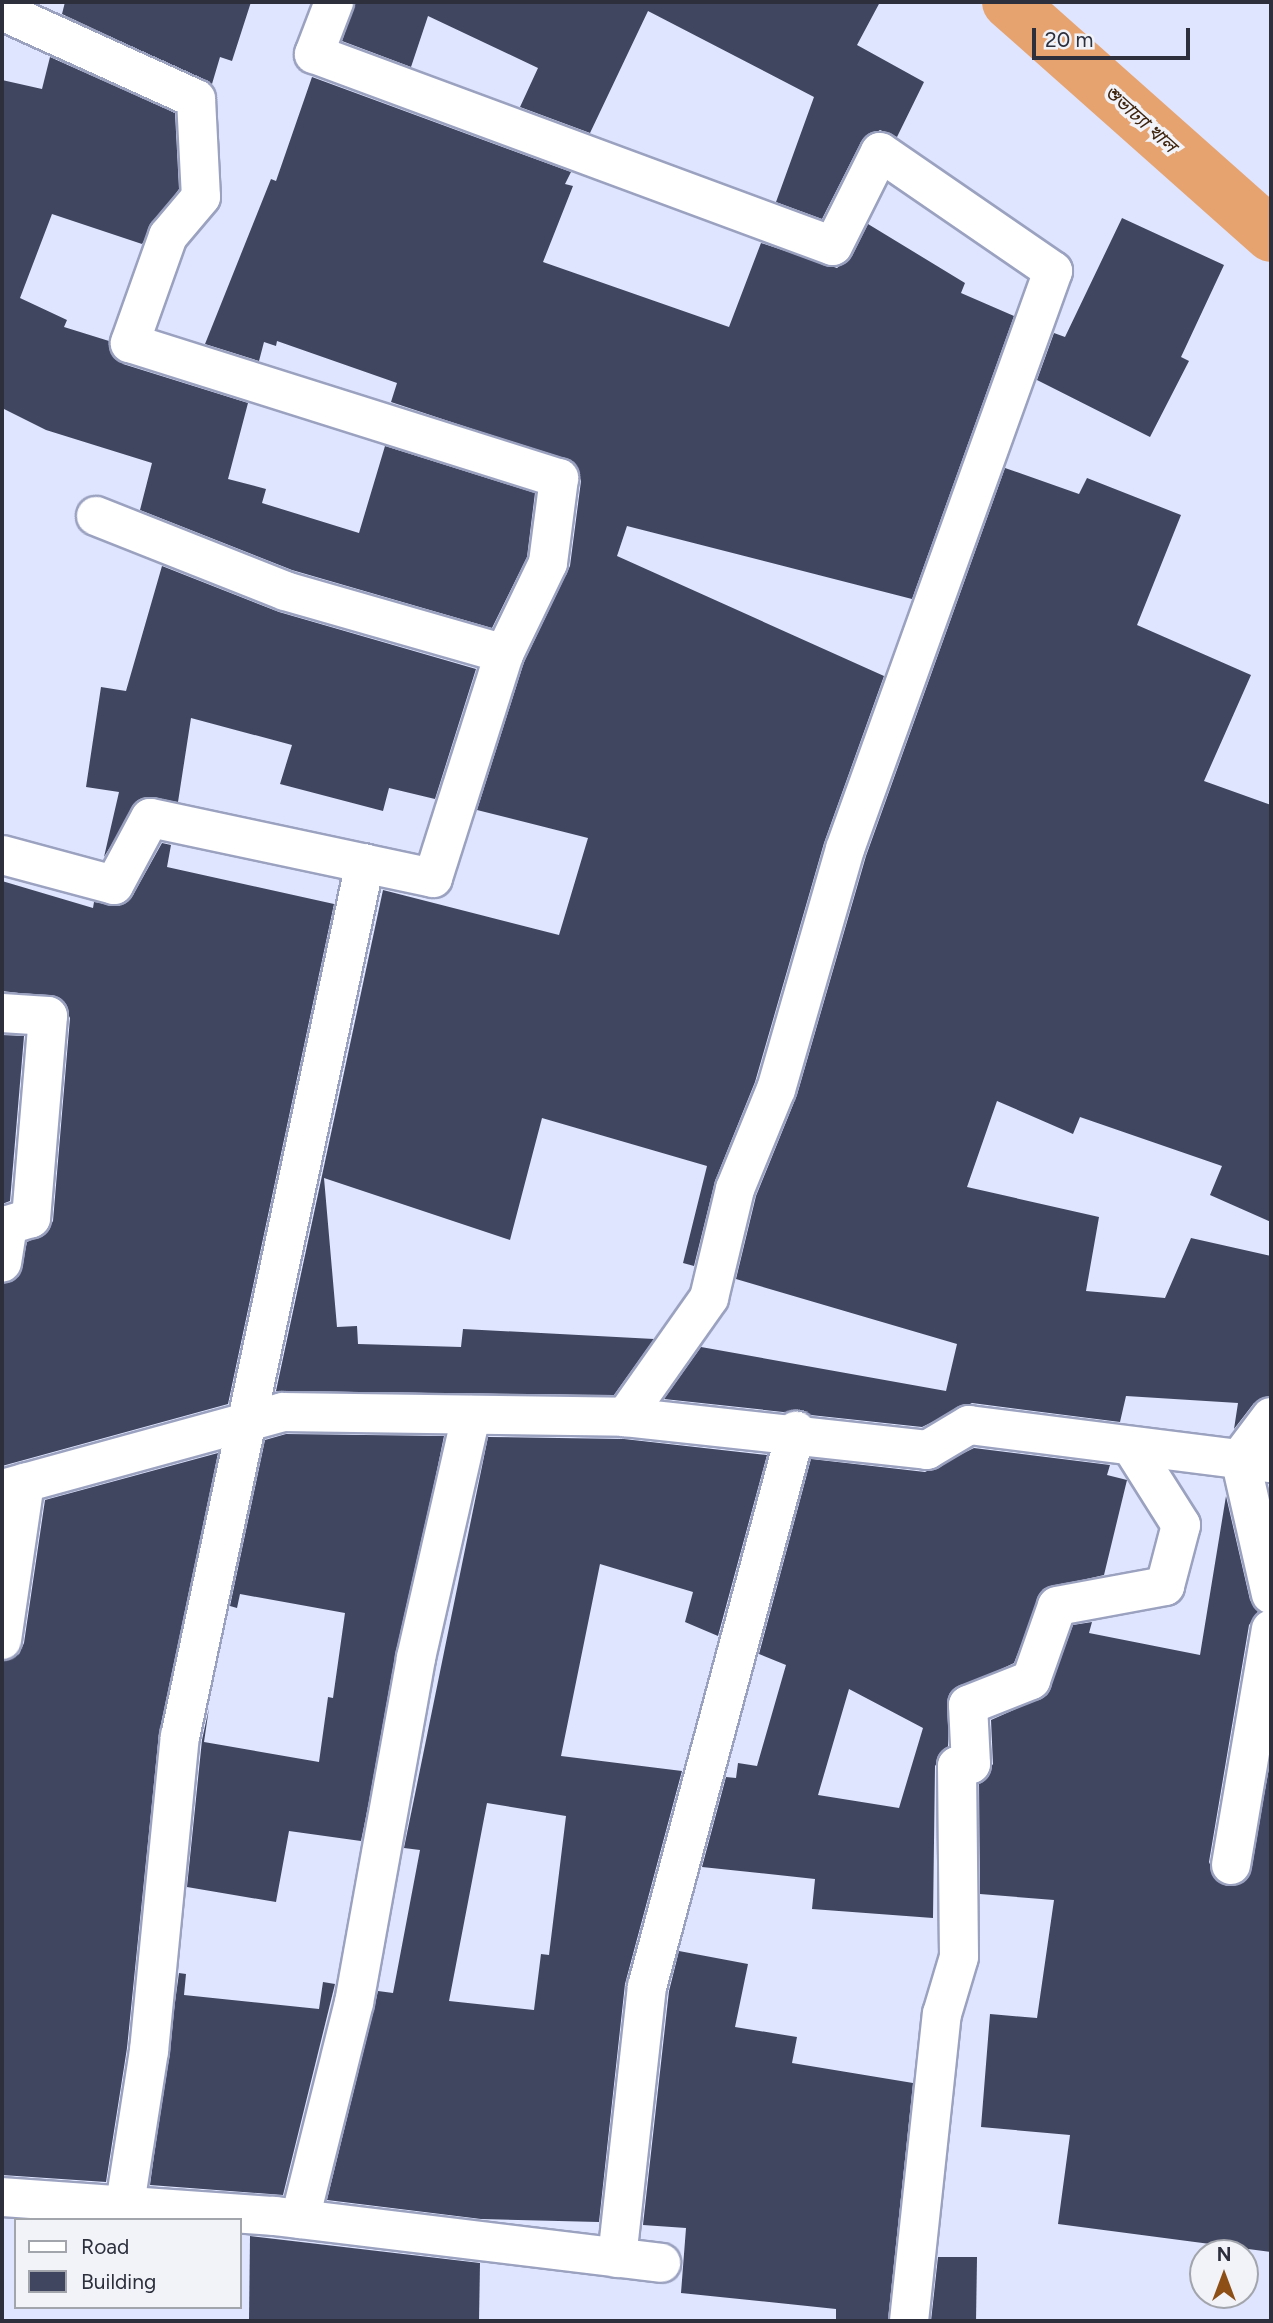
<!DOCTYPE html>
<meta charset="utf-8">
<style>
body{margin:0}
#map{position:relative;width:1273px;height:2323px;overflow:hidden;background:#dfe5fe;font-family:Figtree,"Noto Sans Bengali",sans-serif}
div>[style]{position:absolute}
.canal>*{height:54px;margin:-27px;padding:0 27px;transform-origin:27px;border-radius:27px;background:#e6a370}
.building>*{inset:0;background:#414660}
.roads{filter:drop-shadow(2px 0 #9ba2c0) drop-shadow(-2px 0 #9ba2c0) drop-shadow(0 2px #9ba2c0) drop-shadow(0 -2px #9ba2c0)}
.street>*{height:38px;margin:-19px;padding:0 19px;transform-origin:19px;border-radius:19px;background:#fff}
span{translate:-50% -50%;white-space:nowrap;text-align:center;line-height:1.15;-webkit-text-stroke:7px #f1f3f9;paint-order:stroke}
.water-label{font-size:19px;color:#3f240e;font-style:italic}
.frame{position:absolute;inset:0;border:4px solid #2d303c;pointer-events:none}
.legend{position:absolute;left:14px;top:2218px;width:228px;height:91px;box-sizing:border-box;background:#f1f3f9;border:2px solid #a3a5ad;margin:0;padding:9px 12px;list-style:none;font-size:21px;color:#2d303c}
.legend li{display:flex;align-items:center;gap:14px;height:35px}
.legend b{width:35px;border:2px solid #a3a5ad}
.north{position:absolute;left:1189px;top:2239px;width:70px;height:70px;box-sizing:border-box;background:#f1f3f9;border:2px solid #a3a5ad;border-radius:50%;rotate:0deg;font-size:19px;font-weight:700;line-height:28px;text-align:center;color:#2d303c}
.north::after{content:'';display:block;margin:auto;width:24px;height:32px;background:#8e4f16;clip-path:polygon(50% 0,100% 100%,50% 72%,0 100%)}
.scale{position:absolute;left:1032px;top:28px;width:158px;height:32px;box-sizing:border-box;border:4px solid #2d303c;border-top:0;padding-left:9px;font-size:21px;line-height:24px;white-space:nowrap;color:#2d303c;-webkit-text-stroke:5px #f1f3f9;paint-order:stroke}
</style>
<div id="map">
<div class="canal">
<i style="left:1009px;top:2px;width:351px;rotate:41.6deg"></i>
</div>
<div class="building">
<i style="clip-path:polygon(65px 2px,251px 2px,232px 61px,220px 57px,212px 84px,62px 14px)"></i>
<i style="clip-path:polygon(355px 2px,880px 2px,857px 45px,924px 82px,897px 137px,880px 130px,861px 142px,822px 219px,776px 202px,814px 97px,648px 11px,590px 133px,520px 107px,538px 68px,428px 16px,411px 67px,342px 41px)"></i>
<i style="clip-path:polygon(50px 57px,175px 113px,179px 189px,142px 244px,52px 214px,20px 298px,67px 320px,64px 327px,109px 341px,123px 364px,248px 403px,228px 479px,266px 489px,262px 503px,359px 533px,385px 446px,535px 493px,527px 557px,492px 628px,292px 570px,140px 510px,152px 463px,46px 430px,2px 408px,2px 80px,42px 89px)"></i>
<i style="clip-path:polygon(312px 77px,571px 172px,565px 184px,573px 186px,543px 262px,729px 327px,761px 243px,837px 268px,852px 256px,868px 224px,965px 283px,961px 293px,1014px 316px,912px 599px,627px 526px,617px 556px,884px 676px,824px 843px,755px 1082px,715px 1181px,694px 1266px,683px 1263px,707px 1166px,542px 1118px,510px 1240px,324px 1178px,337px 1327px,357px 1326px,358px 1344px,461px 1347px,463px 1329px,654px 1339px,614px 1395px,276px 1391px,383px 890px,559px 935px,588px 838px,477px 810px,524px 662px,570px 566px,581px 481px,575px 463px,391px 402px,397px 383px,277px 341px,276px 346px,264px 342px,259px 361px,205px 344px,271px 179px,276px 181px)"></i>
<i style="clip-path:polygon(1122px 218px,1224px 265px,1181px 357px,1189px 361px,1150px 437px,1037px 380px,1054px 333px,1065px 337px)"></i>
<i style="clip-path:polygon(1005px 468px,1079px 494px,1087px 478px,1181px 515px,1137px 625px,1251px 675px,1204px 781px,1271px 805px,1271px 1222px,1210px 1195px,1222px 1166px,1080px 1117px,1073px 1134px,997px 1101px,967px 1187px,1099px 1217px,1086px 1291px,1165px 1298px,1191px 1238px,1271px 1256px,1271px 1396px,1254px 1403px,1234px 1429px,1238px 1403px,1126px 1396px,1120px 1422px,972px 1403px,922px 1427px,664px 1399px,701px 1347px,946px 1391px,957px 1344px,736px 1279px,756px 1196px,797px 1095px,866px 856px)"></i>
<i style="clip-path:polygon(162px 566px,279px 612px,476px 669px,435px 799px,389px 788px,383px 811px,280px 784px,292px 745px,191px 718px,178px 802px,140px 799px,104px 857px,119px 792px,86px 787px,101px 687px,126px 691px)"></i>
<i style="clip-path:polygon(162px 843px,171px 845px,167px 867px,334px 904px,228px 1404px,2px 1466px,2px 1284px,19px 1276px,27px 1242px,47px 1232px,53px 1221px,70px 1018px,60px 998px,2px 991px,2px 881px,93px 908px,94px 902px,119px 906px,133px 895px)"></i>
<i style="clip-path:polygon(2px 1035px,24px 1036px,10px 1201px,2px 1204px)"></i>
<i style="clip-path:polygon(286px 1434px,444px 1436px,361px 1841px,289px 1831px,276px 1902px,187px 1887px,202px 1740px,209px 1708px,204px 1742px,319px 1762px,328px 1697px,333px 1698px,345px 1613px,240px 1594px,237px 1608px,230px 1606px,265px 1440px)"></i>
<i style="clip-path:polygon(evenodd,488px 1437px,624px 1439px,767px 1455px,718px 1636px,685px 1622px,693px 1592px,600px 1564px,561px 1756px,682px 1771px,625px 1984px,599px 2222px,481px 2219px,327px 2200px,378px 1991px,393px 1993px,420px 1850px,404px 1848px,488px 1437px,487px 1803px,566px 1816px,549px 1955px,541px 1954px,534px 2010px,449px 2001px,487px 1803px)"></i>
<i style="clip-path:polygon(evenodd,974px 1448px,1110px 1465px,1107px 1475px,1127px 1480px,1104px 1575px,1043px 1589px,1014px 1663px,949px 1694px,948px 1747px,935px 1766px,933px 1918px,812px 1909px,815px 1879px,702px 1867px,726px 1777px,736px 1778px,738px 1763px,757px 1766px,786px 1665px,759px 1654px,811px 1459px,925px 1472px,974px 1448px,849px 1689px,923px 1728px,899px 1808px,818px 1795px,849px 1689px)"></i>
<i style="clip-path:polygon(218px 1453px,159px 1733px,127px 2048px,106px 2182px,2px 2175px,2px 1661px,19px 1654px,24px 1643px,45px 1500px)"></i>
<i style="clip-path:polygon(1226px 1496px,1250px 1600px,1258px 1612px,1249px 1625px,1209px 1862px,1217px 1881px,1227px 1886px,1248px 1878px,1271px 1758px,1271px 2252px,1058px 2224px,1070px 2135px,981px 2127px,990px 2014px,1037px 2018px,1054px 1900px,980px 1894px,979px 1784px,993px 1764px,991px 1720px,1047px 1695px,1073px 1625px,1092px 1622px,1089px 1633px,1200px 1655px)"></i>
<i style="clip-path:polygon(679px 1951px,748px 1964px,735px 2027px,797px 2037px,792px 2063px,913px 2083px,888px 2321px,836px 2321px,836px 2309px,681px 2293px,686px 2228px,643px 2225px,669px 1991px)"></i>
<i style="clip-path:polygon(179px 1973px,186px 1974px,184px 1995px,319px 2009px,323px 1982px,335px 1984px,283px 2195px,150px 2185px)"></i>
<i style="clip-path:polygon(250px 2236px,480px 2263px,479px 2321px,249px 2321px)"></i>
<i style="clip-path:polygon(938px 2257px,977px 2257px,976px 2321px,931px 2321px)"></i>
</div>
<div class="roads">
<div class="street">
<i style="left:334px;top:2px;width:56px;rotate:111deg"></i>
<i style="left:314px;top:54px;width:553px;rotate:20.3deg"></i>
<i style="left:833px;top:246px;width:105px;rotate:-63.4deg"></i>
<i style="left:880px;top:152px;width:210px;rotate:34.5deg"></i>
<i style="left:1053px;top:271px;width:614px;rotate:109.79deg"></i>
<i style="left:845px;top:849px;width:250px;rotate:106deg"></i>
<i style="left:776px;top:1089px;width:108px;rotate:112.3deg"></i>
<i style="left:735px;top:1189px;width:112px;rotate:103.4deg"></i>
<i style="left:709px;top:1298px;width:146px;rotate:125.2deg"></i>
<i style="left:2px;top:11px;width:213px;rotate:24.4deg"></i>
<i style="left:196px;top:99px;width:98px;rotate:87.1deg"></i>
<i style="left:201px;top:197px;width:51px;rotate:130.2deg"></i>
<i style="left:168px;top:236px;width:114px;rotate:109.6deg"></i>
<i style="left:130px;top:343px;width:450px;rotate:17.5deg"></i>
<i style="left:559px;top:478px;width:86px;rotate:97.4deg"></i>
<i style="left:548px;top:563px;width:101px;rotate:115.8deg"></i>
<i style="left:504px;top:654px;width:235px;rotate:107.6deg"></i>
<i style="left:433px;top:878px;width:289px;rotate:-168deg"></i>
<i style="left:150px;top:818px;width:76px;rotate:118.2deg"></i>
<i style="left:114px;top:885px;width:116px;rotate:-165deg"></i>
<i style="left:96px;top:516px;width:203px;rotate:21.6deg"></i>
<i style="left:285px;top:591px;width:228px;rotate:16deg"></i>
<i style="left:2px;top:1013px;width:46px;rotate:3.7deg"></i>
<i style="left:48px;top:1016px;width:203px;rotate:94.8deg"></i>
<i style="left:31px;top:1218px;width:24px;rotate:163deg"></i>
<i style="left:8px;top:1225px;width:38px;rotate:99deg"></i>
<i style="left:1271px;top:1417px;width:51px;rotate:127.1deg"></i>
<i style="left:1240px;top:1458px;width:140px;rotate:77.2deg"></i>
<i style="left:2px;top:1489px;width:291px;rotate:-15.3deg"></i>
<i style="left:283px;top:1412px;width:342px;rotate:0.8deg"></i>
<i style="left:625px;top:1417px;width:304px;rotate:6.2deg"></i>
<i style="left:927px;top:1450px;width:49px;rotate:-30.8deg"></i>
<i style="left:969px;top:1425px;width:304px;rotate:7.2deg"></i>
<i style="left:2px;top:1640px;width:159px;rotate:-81.7deg"></i>
<i style="left:1231px;top:1865px;width:239px;rotate:-80.4deg"></i>
<i style="left:2px;top:2197px;width:273px;rotate:4deg"></i>
<i style="left:274px;top:2216px;width:390px;rotate:6.9deg"></i>
<i style="left:125px;top:2204px;width:155px;rotate:-81.1deg"></i>
<i style="left:149px;top:2051px;width:316px;rotate:-84.4deg"></i>
<i style="left:180px;top:1737px;width:893px;rotate:-78.05deg"></i>
<i style="left:300px;top:2219px;width:223px;rotate:-76deg"></i>
<i style="left:354px;top:2003px;width:351px;rotate:-79.8deg"></i>
<i style="left:416px;top:1658px;width:249px;rotate:-77.2deg"></i>
<i style="left:617px;top:2258px;width:273px;rotate:-83.7deg"></i>
<i style="left:647px;top:1987px;width:576px;rotate:-75deg"></i>
<i style="left:909px;top:2321px;width:309px;rotate:-83.9deg"></i>
<i style="left:942px;top:2014px;width:59px;rotate:-73.4deg"></i>
<i style="left:959px;top:1957px;width:191px;rotate:-90.6deg"></i>
<i style="left:957px;top:1766px;width:14px;rotate:-8deg"></i>
<i style="left:971px;top:1764px;width:59px;rotate:-92.9deg"></i>
<i style="left:968px;top:1705px;width:68px;rotate:-21.6deg"></i>
<i style="left:1031px;top:1680px;width:78px;rotate:-70.6deg"></i>
<i style="left:1057px;top:1606px;width:110px;rotate:-10.5deg"></i>
<i style="left:1165px;top:1586px;width:63px;rotate:-75.3deg"></i>
<i style="left:1181px;top:1525px;width:90px;rotate:-122.3deg"></i>
</div>
</div>
<div class="water-label">
<span style="left:1140px;top:119px;rotate:42deg">শুভাঢ্যা খাল</span>
</div>
<div class="frame"></div>
<ul class="legend">
<li><b style="height:9px;background:#fff"></b>Road</li>
<li><b style="height:19px;background:#414660"></b>Building</li>
</ul>
<div class="north">N</div>
<div class="scale">20 m</div>
</div>
